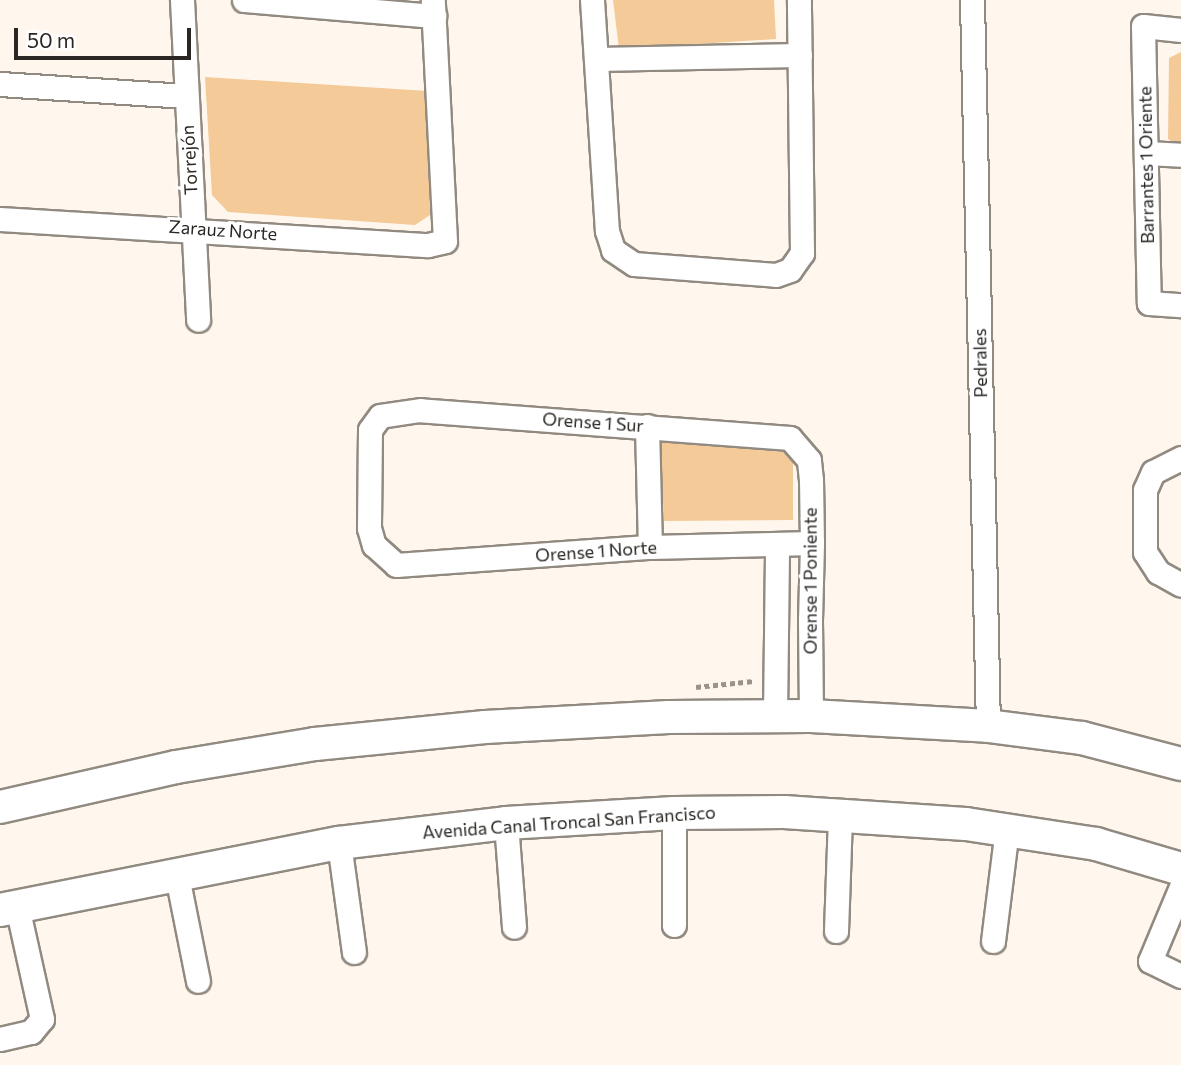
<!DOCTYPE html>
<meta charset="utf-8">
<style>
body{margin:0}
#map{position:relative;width:1181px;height:1065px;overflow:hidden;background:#fff7ed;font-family:Commissioner,sans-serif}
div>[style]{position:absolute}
.green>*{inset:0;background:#f3ca98}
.path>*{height:4.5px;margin-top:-2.25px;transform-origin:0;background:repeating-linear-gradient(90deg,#99938d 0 5px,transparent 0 8.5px)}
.roads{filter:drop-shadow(2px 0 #918a81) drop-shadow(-2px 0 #918a81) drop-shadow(0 2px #918a81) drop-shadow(0 -2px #918a81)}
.street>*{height:23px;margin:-11.5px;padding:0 11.5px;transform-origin:11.5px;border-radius:11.5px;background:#fff}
.secondary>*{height:32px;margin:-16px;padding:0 16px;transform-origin:16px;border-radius:16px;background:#fff}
span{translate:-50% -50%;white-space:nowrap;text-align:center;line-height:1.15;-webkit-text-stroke:6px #fff;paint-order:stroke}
.street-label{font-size:18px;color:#292623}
.scale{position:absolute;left:14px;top:28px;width:177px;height:32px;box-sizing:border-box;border:4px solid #292623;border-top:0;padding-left:9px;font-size:21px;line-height:24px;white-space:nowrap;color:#292623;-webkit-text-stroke:5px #fff;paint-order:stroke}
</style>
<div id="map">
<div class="green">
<i style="clip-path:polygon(613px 0,774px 0,776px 39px,619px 49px)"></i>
<i style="clip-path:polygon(1181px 52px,1181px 148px,1168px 139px,1169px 58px)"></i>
<i style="clip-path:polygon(205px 77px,428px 91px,430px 215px,415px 225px,228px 212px,212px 195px)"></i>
<i style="clip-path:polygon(712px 442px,777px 448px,793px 459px,793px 520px,664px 521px,660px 443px)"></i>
</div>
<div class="path">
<i style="left:696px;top:687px;width:58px;rotate:-5.9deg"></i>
</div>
<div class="roads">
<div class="street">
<i style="left:182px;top:0;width:320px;rotate:87.1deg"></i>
<i style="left:244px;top:0;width:191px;rotate:4.8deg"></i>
<i style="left:592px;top:0;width:231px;rotate:86.3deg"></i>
<i style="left:607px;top:231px;width:20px;rotate:72deg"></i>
<i style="left:613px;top:250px;width:25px;rotate:34deg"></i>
<i style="left:634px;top:264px;width:142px;rotate:4.4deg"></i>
<i style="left:776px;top:275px;width:15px;rotate:-20deg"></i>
<i style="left:790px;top:270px;width:21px;rotate:-55deg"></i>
<i style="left:802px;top:253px;width:253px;rotate:-90.7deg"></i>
<i style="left:972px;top:0;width:726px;rotate:88.74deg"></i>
<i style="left:1181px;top:30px;width:38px;rotate:-174deg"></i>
<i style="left:1143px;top:26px;width:277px;rotate:88.8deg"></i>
<i style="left:1149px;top:303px;width:32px;rotate:4deg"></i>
<i style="left:596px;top:59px;width:204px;rotate:-1.1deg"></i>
<i style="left:0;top:84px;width:186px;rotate:3.7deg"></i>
<i style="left:1146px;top:153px;width:35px;rotate:3deg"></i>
<i style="left:0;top:219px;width:429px;rotate:3.5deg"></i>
<i style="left:428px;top:245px;width:17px;rotate:-13deg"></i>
<i style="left:445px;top:241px;width:241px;rotate:-92.9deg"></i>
<i style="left:647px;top:426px;width:121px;rotate:88.6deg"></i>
<i style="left:1181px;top:458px;width:31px;rotate:153deg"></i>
<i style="left:1153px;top:472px;width:20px;rotate:114deg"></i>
<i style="left:1145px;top:490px;width:62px;rotate:90deg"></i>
<i style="left:1145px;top:552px;width:24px;rotate:57deg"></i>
<i style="left:1158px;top:572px;width:26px;rotate:29deg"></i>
<i style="left:775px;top:716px;width:172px;rotate:-89.3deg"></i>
<i style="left:811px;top:716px;width:96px;rotate:-90.6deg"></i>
<i style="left:810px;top:620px;width:77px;rotate:-88.5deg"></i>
<i style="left:812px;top:543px;width:63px;rotate:-90.9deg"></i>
<i style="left:811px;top:480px;width:20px;rotate:-96deg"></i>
<i style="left:809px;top:460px;width:29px;rotate:-131deg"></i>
<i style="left:790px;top:438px;width:371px;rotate:-175.7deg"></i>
<i style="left:420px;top:410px;width:40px;rotate:171.5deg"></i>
<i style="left:380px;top:416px;width:17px;rotate:126deg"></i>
<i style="left:370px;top:430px;width:98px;rotate:90.6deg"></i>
<i style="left:369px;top:528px;width:18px;rotate:74deg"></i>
<i style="left:374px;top:545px;width:30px;rotate:42deg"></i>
<i style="left:396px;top:565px;width:255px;rotate:-4.1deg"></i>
<i style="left:650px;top:547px;width:162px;rotate:-1.4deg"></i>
<i style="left:674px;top:813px;width:112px;rotate:90deg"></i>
<i style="left:506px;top:823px;width:104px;rotate:85.6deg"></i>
<i style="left:339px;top:843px;width:110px;rotate:82.2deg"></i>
<i style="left:176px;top:871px;width:112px;rotate:78.7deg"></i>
<i style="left:1181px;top:887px;width:80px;rotate:112.7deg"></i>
<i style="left:1150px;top:961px;width:34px;rotate:26deg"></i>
<i style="left:836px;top:931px;width:116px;rotate:-88deg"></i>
<i style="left:993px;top:941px;width:113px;rotate:-82.9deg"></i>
<i style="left:0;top:1039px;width:32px;rotate:-13deg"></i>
<i style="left:31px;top:1032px;width:17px;rotate:-50deg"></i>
<i style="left:42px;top:1019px;width:116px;rotate:-102.5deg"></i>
</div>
<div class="secondary">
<i style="left:0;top:807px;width:180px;rotate:-12.8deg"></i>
<i style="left:176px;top:767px;width:141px;rotate:-9.4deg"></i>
<i style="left:315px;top:744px;width:171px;rotate:-5.7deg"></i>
<i style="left:485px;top:727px;width:184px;rotate:-3.1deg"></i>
<i style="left:669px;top:717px;width:142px;rotate:-0.4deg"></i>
<i style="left:811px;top:716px;width:177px;rotate:3.2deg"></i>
<i style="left:988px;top:726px;width:95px;rotate:7.3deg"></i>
<i style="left:1082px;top:738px;width:102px;rotate:14.7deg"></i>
<i style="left:0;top:910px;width:346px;rotate:-11.2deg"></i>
<i style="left:339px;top:843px;width:168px;rotate:-6.8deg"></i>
<i style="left:506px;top:823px;width:168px;rotate:-3.4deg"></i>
<i style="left:674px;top:813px;width:110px;rotate:-0.5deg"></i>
<i style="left:784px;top:812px;width:182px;rotate:3.8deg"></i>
<i style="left:966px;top:824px;width:132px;rotate:8.7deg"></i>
<i style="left:1096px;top:844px;width:89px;rotate:16.4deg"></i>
</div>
</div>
<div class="street-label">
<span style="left:189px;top:160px;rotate:-93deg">Torrejón</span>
<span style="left:1146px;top:165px;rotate:-91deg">Barrantes 1 Oriente</span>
<span style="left:223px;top:230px;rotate:4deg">Zarauz Norte</span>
<span style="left:980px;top:363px;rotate:-91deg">Pedrales</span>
<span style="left:593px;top:422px;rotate:4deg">Orense 1 Sur</span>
<span style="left:596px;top:551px;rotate:-4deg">Orense 1 Norte</span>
<span style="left:810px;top:581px;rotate:-90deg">Orense 1 Poniente</span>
<span style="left:569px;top:822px;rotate:-4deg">Avenida Canal Troncal San Francisco</span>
</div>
<div class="scale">50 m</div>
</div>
